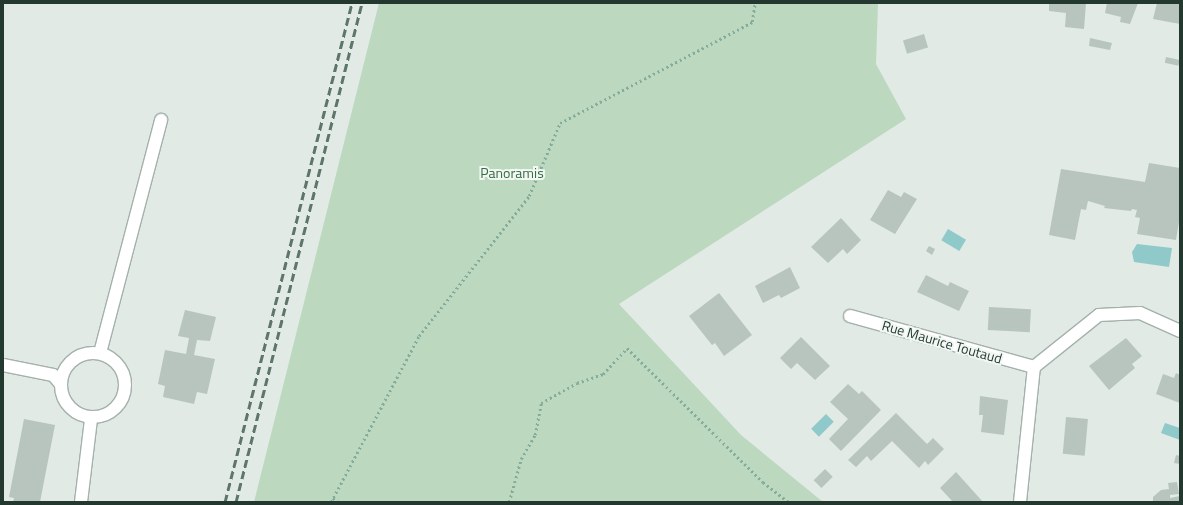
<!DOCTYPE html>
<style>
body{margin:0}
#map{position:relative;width:1183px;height:505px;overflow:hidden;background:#e1eae5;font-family:"Titillium Web",sans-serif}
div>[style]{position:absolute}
.green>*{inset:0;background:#bcd9c0}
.water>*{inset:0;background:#8fc9ca;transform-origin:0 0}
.building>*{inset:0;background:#b7c5be;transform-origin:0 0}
.path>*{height:2.5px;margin-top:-1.25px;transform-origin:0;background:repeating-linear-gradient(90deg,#85ab9a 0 2px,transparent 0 5px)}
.roads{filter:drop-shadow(1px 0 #a4b1ab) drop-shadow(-1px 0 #a4b1ab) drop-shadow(0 1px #a4b1ab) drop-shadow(0 -1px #a4b1ab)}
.minor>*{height:12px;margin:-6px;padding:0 6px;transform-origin:6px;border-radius:6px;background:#fff}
.minor>.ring{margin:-6px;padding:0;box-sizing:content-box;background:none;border:12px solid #fff;border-radius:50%}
.rail>*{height:3px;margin-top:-1.5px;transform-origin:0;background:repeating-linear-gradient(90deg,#5e756b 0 8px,transparent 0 12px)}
span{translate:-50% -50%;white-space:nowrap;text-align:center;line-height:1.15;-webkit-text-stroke:4px #f2f7f4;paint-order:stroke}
.park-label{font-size:14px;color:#326c40}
.street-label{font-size:14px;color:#233930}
.frame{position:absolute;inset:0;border:4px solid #233930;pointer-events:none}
</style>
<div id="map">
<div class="green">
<i style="clip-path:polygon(379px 3px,878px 3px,876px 64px,906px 119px,619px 304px,741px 435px,823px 502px,254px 502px)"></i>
</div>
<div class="water">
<i style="left:948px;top:229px;width:21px;height:13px;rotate:31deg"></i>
<i style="clip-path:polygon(1137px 244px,1172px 248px,1169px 267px,1134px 262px,1132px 252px)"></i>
<i style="left:826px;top:414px;width:11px;height:21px;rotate:45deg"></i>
<i style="clip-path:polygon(1165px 423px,1180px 428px,1180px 440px,1161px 433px)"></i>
</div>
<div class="building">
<i style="clip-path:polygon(1049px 3px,1086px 3px,1084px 29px,1065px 27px,1066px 13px,1049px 11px)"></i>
<i style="clip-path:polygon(1107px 3px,1138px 3px,1130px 24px,1120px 22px,1121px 17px,1105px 13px)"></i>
<i style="clip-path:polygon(1157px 3px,1180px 4px,1180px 24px,1153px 19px)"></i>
<i style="left:924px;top:34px;width:14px;height:22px;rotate:73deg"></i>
<i style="clip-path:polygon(1090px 38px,1112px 43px,1110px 50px,1089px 46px)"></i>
<i style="left:1166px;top:57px;width:14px;height:6px;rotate:12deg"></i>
<i style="clip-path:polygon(1149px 163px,1180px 168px,1180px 216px,1176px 240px,1137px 234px,1140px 218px,1135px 217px,1137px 210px,1132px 209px,1131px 211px,1104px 208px,1105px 206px,1088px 201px,1086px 210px,1081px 209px,1075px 240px,1049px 235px,1061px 169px,1145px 182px)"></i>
<i style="clip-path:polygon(888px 190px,901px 197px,904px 192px,917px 199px,895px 234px,870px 220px)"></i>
<i style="clip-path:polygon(841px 218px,861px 240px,847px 254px,843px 249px,828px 263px,811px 247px)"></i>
<i style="clip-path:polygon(929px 246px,935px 249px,932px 255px,926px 251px)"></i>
<i style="clip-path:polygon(790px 267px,800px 288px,781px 298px,779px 295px,763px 303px,755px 286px)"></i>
<i style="clip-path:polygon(926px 275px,948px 286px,950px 282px,969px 291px,959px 311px,917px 292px)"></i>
<i style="clip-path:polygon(719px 293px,752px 335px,724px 356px,715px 343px,712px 345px,689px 316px)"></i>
<i style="left:989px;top:307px;width:42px;height:23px;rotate:3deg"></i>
<i style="clip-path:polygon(185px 310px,216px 317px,210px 341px,197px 340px,194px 355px,215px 359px,207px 394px,197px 392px,194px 404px,163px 397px,165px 386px,158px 384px,165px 350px,186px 354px,189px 338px,178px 336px)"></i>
<i style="clip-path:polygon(801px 337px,830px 366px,815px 380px,797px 363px,791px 369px,780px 358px)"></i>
<i style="clip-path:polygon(1126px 338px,1142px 356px,1132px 364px,1135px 368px,1109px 390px,1089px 366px)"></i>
<i style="clip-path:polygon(1176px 373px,1180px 375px,1180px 403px,1156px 394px,1163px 374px,1174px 378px)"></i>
<i style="clip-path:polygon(848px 384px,859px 394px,862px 391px,881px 410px,841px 451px,829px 439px,848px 419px,830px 402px)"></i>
<i style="clip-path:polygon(980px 396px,1008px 400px,1004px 435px,981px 432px,983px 415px,979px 415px)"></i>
<i style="clip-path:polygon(896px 413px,927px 444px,933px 438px,944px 449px,928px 465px,925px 461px,919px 468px,892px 441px,871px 461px,867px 456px,856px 467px,848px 460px)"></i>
<i style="left:1066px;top:417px;width:22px;height:37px;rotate:5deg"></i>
<i style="clip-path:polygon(24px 419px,55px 425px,40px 502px,13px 502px,14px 498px,9px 497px)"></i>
<i style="clip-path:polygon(1176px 455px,1180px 456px,1180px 464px,1174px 463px)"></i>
<i style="left:825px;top:469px;width:11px;height:16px;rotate:45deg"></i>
<i style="clip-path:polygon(956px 472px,983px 502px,953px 502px,940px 488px)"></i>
<i style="clip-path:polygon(1177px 482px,1179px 494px,1170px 495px,1170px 498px,1180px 496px,1180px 502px,1153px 502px,1153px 497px,1161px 490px,1169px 489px,1168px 483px)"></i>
</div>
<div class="path">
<i style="left:333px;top:498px;width:7px;rotate:34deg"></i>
<i style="left:331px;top:502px;width:188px;rotate:-62.1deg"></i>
<i style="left:419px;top:336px;width:178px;rotate:-51.8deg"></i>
<i style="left:529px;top:196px;width:79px;rotate:-67deg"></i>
<i style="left:560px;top:123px;width:217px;rotate:-27.7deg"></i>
<i style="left:752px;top:22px;width:19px;rotate:-81deg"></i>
<i style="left:509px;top:502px;width:45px;rotate:-74.4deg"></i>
<i style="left:521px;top:459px;width:28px;rotate:-60deg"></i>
<i style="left:535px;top:435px;width:33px;rotate:-79deg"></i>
<i style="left:541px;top:403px;width:41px;rotate:-29.1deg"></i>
<i style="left:577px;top:383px;width:28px;rotate:-19deg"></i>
<i style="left:603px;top:374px;width:35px;rotate:-47deg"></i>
<i style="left:627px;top:348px;width:191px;rotate:44.6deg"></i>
<i style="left:763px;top:482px;width:33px;rotate:38deg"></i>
</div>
<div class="roads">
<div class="minor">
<i style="left:850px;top:316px;width:191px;rotate:15.5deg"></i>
<i style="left:100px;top:353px;width:241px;rotate:-75.3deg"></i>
<i class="ring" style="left:61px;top:353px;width:52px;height:52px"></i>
<i style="left:3px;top:365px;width:51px;rotate:11.3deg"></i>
<i style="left:53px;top:375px;width:11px;rotate:49deg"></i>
<i style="left:81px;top:502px;width:84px;rotate:-83.1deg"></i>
<i style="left:1020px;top:502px;width:136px;rotate:-84.1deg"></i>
<i style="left:1034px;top:367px;width:83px;rotate:-38.7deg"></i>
<i style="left:1099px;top:315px;width:41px;rotate:-2.8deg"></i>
<i style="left:1140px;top:313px;width:44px;rotate:24.2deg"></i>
</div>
</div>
<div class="rail">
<i style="left:225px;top:502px;width:515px;rotate:-75.72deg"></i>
<i style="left:236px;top:502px;width:515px;rotate:-75.83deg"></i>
</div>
<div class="park-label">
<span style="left:512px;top:173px">Panoramis</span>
</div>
<div class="street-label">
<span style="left:942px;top:342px;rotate:16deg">Rue Maurice Toutaud</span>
</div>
<div class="frame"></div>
</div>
